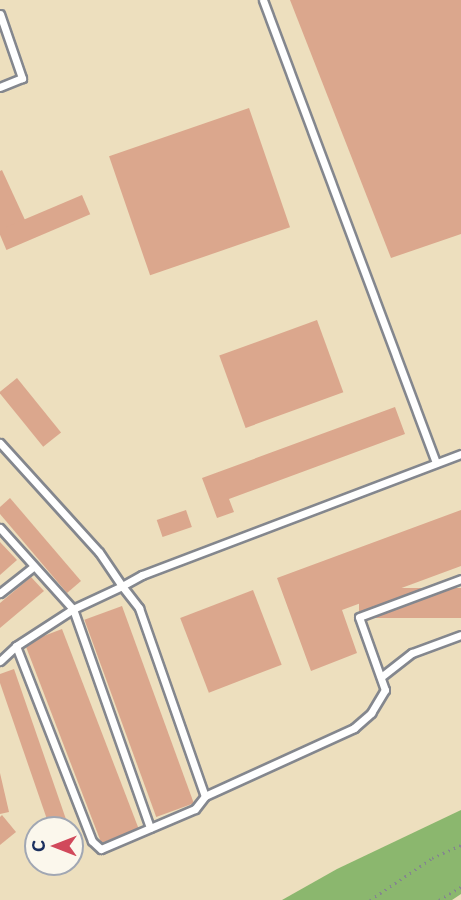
<!DOCTYPE html>
<meta charset="utf-8">
<style>
body{margin:0}
#map{position:relative;width:461px;height:900px;overflow:hidden;background:#eddfbe;font-family:"Playpen Sans",sans-serif}
div>[style]{position:absolute}
.forest>*{inset:0;background:#8bb76e}
.building>*{inset:0;background:#dba78d;transform-origin:0 0}
.path>*{height:3px;margin-top:-1.5px;transform-origin:0;background:repeating-linear-gradient(90deg,#84878e 0 1.5px,transparent 0 6px)}
.roads{filter:drop-shadow(2px 0 #84878e) drop-shadow(-2px 0 #84878e) drop-shadow(0 2px #84878e) drop-shadow(0 -2px #84878e)}
.service>*{height:7px;margin:-3.5px;padding:0 3.5px;transform-origin:3.5px;border-radius:3.5px;background:#fff}
span{translate:-50% -50%;white-space:nowrap;text-align:center;line-height:1.15;-webkit-text-stroke:5px #fbf7ec;paint-order:stroke}
.north{position:absolute;left:24px;top:816px;width:60px;height:60px;box-sizing:border-box;background:#fbf7ec;border:2px solid #a1a7b3;border-radius:50%;rotate:270deg;font-size:16px;font-weight:700;line-height:24px;text-align:center;color:#1b2f5e}
.north::after{content:'';display:block;margin:auto;width:21px;height:27px;background:#d1495b;clip-path:polygon(50% 0,100% 100%,50% 72%,0 100%)}
</style>
<div id="map">
<div class="forest">
<i style="clip-path:polygon(461px 810px,461px 894px,452px 900px,282px 900px,337px 869px)"></i>
</div>
<div class="building">
<i style="clip-path:polygon(290px 0,461px 0,461px 234px,391px 258px)"></i>
<i style="left:249px;top:108px;width:126px;height:148px;rotate:71deg"></i>
<i style="clip-path:polygon(2px 170px,25px 220px,0 231px,0 171px)"></i>
<i style="left:82px;top:195px;width:21px;height:91px;rotate:67deg"></i>
<i style="left:317px;top:320px;width:77px;height:104px;rotate:70deg"></i>
<i style="left:17px;top:378px;width:70px;height:23px;rotate:51deg"></i>
<i style="clip-path:polygon(395px 407px,405px 434px,229px 499px,234px 512px,217px 518px,202px 478px)"></i>
<i style="clip-path:polygon(10px 498px,81px 581px,67px 593px,0 514px,0 507px)"></i>
<i style="left:186px;top:510px;width:18px;height:31px;rotate:71deg"></i>
<i style="clip-path:polygon(461px 510px,461px 566px,342px 610px,357px 653px,311px 671px,277px 578px)"></i>
<i style="clip-path:polygon(0 542px,17px 560px,0 575px)"></i>
<i style="clip-path:polygon(31px 577px,44px 591px,0 628px,0 603px)"></i>
<i style="left:461px;top:588px;width:30px;height:102px;rotate:90deg"></i>
<i style="left:253px;top:590px;width:80px;height:78px;rotate:69deg"></i>
<i style="left:122px;top:606px;width:210px;height:40px;rotate:70deg"></i>
<i style="left:62px;top:629px;width:214px;height:40px;rotate:69deg"></i>
<i style="clip-path:polygon(14px 669px,68px 825px,59px 828px,50px 828px,0 683px,0 674px)"></i>
<i style="clip-path:polygon(0 773px,9px 812px,0 814px)"></i>
<i style="clip-path:polygon(2px 815px,16px 832px,0 845px,0 817px)"></i>
</div>
<div class="path">
<i style="left:370px;top:900px;width:75px;rotate:-34.1deg"></i>
<i style="left:432px;top:858px;width:32px;rotate:-24deg"></i>
<i style="left:439px;top:900px;width:26px;rotate:-31deg"></i>
</div>
<div class="roads">
<div class="service">
<i style="left:263px;top:0;width:494px;rotate:69.5deg"></i>
<i style="left:0;top:14px;width:68px;rotate:71deg"></i>
<i style="left:22px;top:78px;width:24px;rotate:158deg"></i>
<i style="left:0;top:443px;width:147px;rotate:47.8deg"></i>
<i style="left:99px;top:552px;width:41px;rotate:55.9deg"></i>
<i style="left:122px;top:586px;width:23px;rotate:-29deg"></i>
<i style="left:142px;top:575px;width:341px;rotate:-20.8deg"></i>
<i style="left:0;top:528px;width:109px;rotate:48deg"></i>
<i style="left:73px;top:609px;width:232px;rotate:70.6deg"></i>
<i style="left:0;top:593px;width:42px;rotate:-38.2deg"></i>
<i style="left:16px;top:646px;width:209px;rotate:68.7deg"></i>
<i style="left:92px;top:841px;width:12px;rotate:42deg"></i>
<i style="left:101px;top:849px;width:102px;rotate:-23.1deg"></i>
<i style="left:195px;top:809px;width:16px;rotate:-52deg"></i>
<i style="left:0;top:661px;width:22px;rotate:-43deg"></i>
<i style="left:16px;top:646px;width:68px;rotate:-33deg"></i>
<i style="left:73px;top:609px;width:54px;rotate:-25.1deg"></i>
<i style="left:122px;top:586px;width:28px;rotate:52deg"></i>
<i style="left:139px;top:608px;width:199px;rotate:70.7deg"></i>
<i style="left:205px;top:796px;width:164px;rotate:-24.5deg"></i>
<i style="left:354px;top:728px;width:23px;rotate:-41deg"></i>
<i style="left:371px;top:713px;width:27px;rotate:-59deg"></i>
<i style="left:385px;top:690px;width:77px;rotate:-109.6deg"></i>
<i style="left:359px;top:617px;width:109px;rotate:-20.4deg"></i>
<i style="left:381px;top:677px;width:39px;rotate:-38deg"></i>
<i style="left:412px;top:653px;width:52px;rotate:-20.2deg"></i>
</div>
</div>
<div class="north">С</div>
</div>
